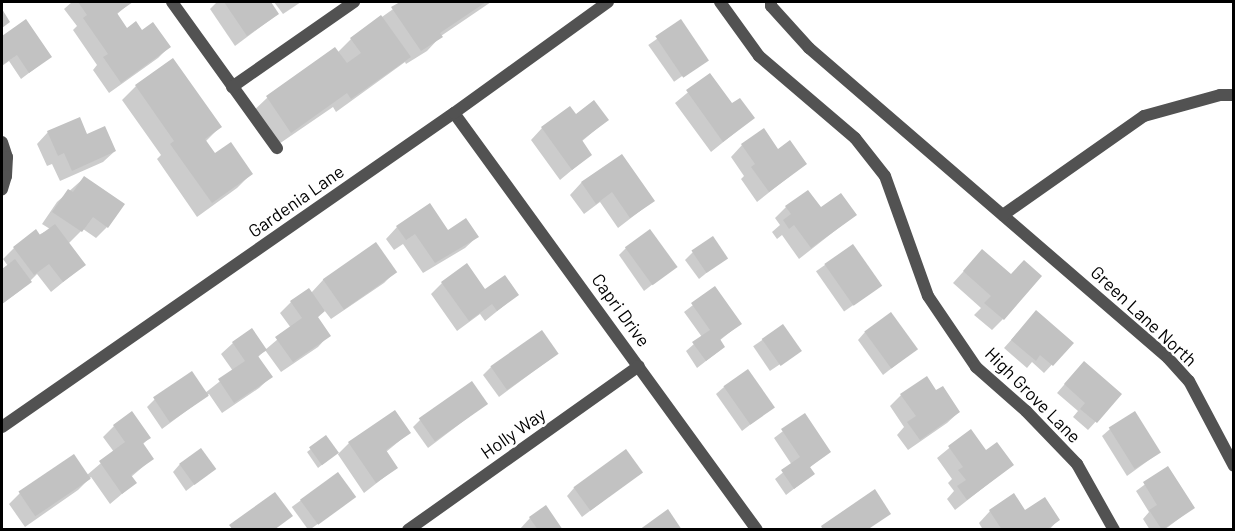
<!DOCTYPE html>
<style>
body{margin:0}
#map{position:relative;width:1235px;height:531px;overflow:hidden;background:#fff;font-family:Barlow,sans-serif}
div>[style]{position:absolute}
.shadow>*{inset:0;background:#0003;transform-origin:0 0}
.building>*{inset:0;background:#c2c2c2;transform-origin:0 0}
.minor>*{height:12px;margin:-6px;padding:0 6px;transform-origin:6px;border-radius:6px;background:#525252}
span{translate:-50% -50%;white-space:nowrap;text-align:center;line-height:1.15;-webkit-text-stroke:5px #fff;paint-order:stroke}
.street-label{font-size:18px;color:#000}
.frame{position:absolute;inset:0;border:3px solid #000;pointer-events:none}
</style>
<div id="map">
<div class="shadow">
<i style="clip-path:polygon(72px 2px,131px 2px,116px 15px,126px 30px,142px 32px,169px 47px,158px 58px,109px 93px,93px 70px,97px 65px,73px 30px,77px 26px,64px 9px)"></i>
<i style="clip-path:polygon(217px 2px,269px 2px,278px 14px,235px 46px,210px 9px)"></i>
<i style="clip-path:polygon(274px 2px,301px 2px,283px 14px)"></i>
<i style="clip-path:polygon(403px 2px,491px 2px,441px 36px,427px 51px,406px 64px,405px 62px,336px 112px,333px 107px,276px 146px,252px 112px,267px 98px,335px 50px,337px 53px,351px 39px)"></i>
<i style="clip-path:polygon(26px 21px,50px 57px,21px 79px,9px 61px,2px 66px,2px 38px)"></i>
<i style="left:681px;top:22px;width:45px;height:40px;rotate:55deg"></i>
<i style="clip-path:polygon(709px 75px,731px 105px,753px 118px,711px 152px,675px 103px)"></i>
<i style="clip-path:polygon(136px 86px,220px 127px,205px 142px,215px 155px,251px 174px,237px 188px,197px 217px,157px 159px,161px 155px,122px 100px)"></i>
<i style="clip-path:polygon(575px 116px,607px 120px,581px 142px,590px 155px,560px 180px,531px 140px,542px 128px)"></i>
<i style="clip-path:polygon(48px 132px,87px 136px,115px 151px,103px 162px,60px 181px,52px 164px,47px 166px,37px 144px)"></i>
<i style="clip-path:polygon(742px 145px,778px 151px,805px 164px,757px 202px,741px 179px,744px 176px,731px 157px)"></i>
<i style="clip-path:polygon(622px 156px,653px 201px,618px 228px,600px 202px,584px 214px,570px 195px,581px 183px)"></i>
<i style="clip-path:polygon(84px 178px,107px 227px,96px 238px,83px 229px,68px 244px,84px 265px,51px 292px,37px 274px,22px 289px,2px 304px,2px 270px,8px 266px,3px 259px,14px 248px,50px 229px,42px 224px,57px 202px)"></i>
<i style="clip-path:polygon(786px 207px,820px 210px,855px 215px,799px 259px,782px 235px,777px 239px,772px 232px,780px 225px,775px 218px)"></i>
<i style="clip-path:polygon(397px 227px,448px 232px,477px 237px,465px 248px,423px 273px,403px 244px,394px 250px,386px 239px)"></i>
<i style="clip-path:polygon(376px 244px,395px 272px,384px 283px,331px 319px,324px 310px,317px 318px,329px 335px,318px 347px,281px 372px,265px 350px,258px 357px,271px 377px,259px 388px,222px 413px,209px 394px,162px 429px,147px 407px,155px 399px,192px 373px,205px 393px,233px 371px,221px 354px,233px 343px,265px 350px,291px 328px,280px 313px,291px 302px,311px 293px,323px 280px)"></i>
<i style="left:852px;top:246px;width:49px;height:44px;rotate:55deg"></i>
<i style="clip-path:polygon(626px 248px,676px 266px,644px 291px,619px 255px)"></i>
<i style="clip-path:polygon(982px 251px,1003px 319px,992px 330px,974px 315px,981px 308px,953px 283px)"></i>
<i style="clip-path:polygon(693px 252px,726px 257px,699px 279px,685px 260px)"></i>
<i style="clip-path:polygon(442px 283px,485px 291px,517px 295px,485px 321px,480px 314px,457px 331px,431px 294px)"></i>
<i style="clip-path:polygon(715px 288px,740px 324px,719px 341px,724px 347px,697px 368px,686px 351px,702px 337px,684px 312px)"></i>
<i style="clip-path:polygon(1029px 320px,1072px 343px,1044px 373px,1032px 362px,1027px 368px,1004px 348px)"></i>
<i style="left:783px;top:326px;width:30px;height:36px;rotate:56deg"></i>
<i style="clip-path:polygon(865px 332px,916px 349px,883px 375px,858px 340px)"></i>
<i style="clip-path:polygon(557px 354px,499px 397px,483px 375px,491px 367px)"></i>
<i style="clip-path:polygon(1076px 371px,1120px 395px,1088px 430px,1073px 417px,1078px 411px,1057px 393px)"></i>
<i style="clip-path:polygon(724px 387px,773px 407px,742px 431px,716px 394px)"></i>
<i style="clip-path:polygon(901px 395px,959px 412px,947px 423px,908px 450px,897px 435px,904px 427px,890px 406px)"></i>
<i style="clip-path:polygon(486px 404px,428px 448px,413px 427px,420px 420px)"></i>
<i style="clip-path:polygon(804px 415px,829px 451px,809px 468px,813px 474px,786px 495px,775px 479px,792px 465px,774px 438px)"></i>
<i style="clip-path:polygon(114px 426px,149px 438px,142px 445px,152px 459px,131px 477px,135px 483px,110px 504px,91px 477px,78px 490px,25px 527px,9px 504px,20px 493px,87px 475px,114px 452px,103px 437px)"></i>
<i style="clip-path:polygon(1110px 429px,1160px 452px,1127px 476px,1102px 436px)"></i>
<i style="clip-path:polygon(970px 431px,985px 452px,1012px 465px,955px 510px,947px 499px,954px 491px,948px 483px,952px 479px,937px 458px)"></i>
<i style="clip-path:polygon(409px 433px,386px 452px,396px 468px,364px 493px,337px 453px,318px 468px,307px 452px,326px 437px,338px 454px,349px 443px)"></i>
<i style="clip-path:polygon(180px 464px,214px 469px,186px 491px,173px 472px)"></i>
<i style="clip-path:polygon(1167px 468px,1193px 508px,1164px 530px,1150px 530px,1143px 519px,1149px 512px,1136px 491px)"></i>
<i style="clip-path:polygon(641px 472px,582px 517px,567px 496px,574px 488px)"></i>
<i style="left:337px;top:474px;width:29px;height:56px;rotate:54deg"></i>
<i style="clip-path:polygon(990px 511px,1025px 512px,1058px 520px,1049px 530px,983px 530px,979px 523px)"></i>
<i style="clip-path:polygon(530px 518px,561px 530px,519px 530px)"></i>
</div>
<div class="building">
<i style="clip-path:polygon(78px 2px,133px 2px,117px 13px,127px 28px,136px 21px,142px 30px,153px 22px,171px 47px,121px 83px,103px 57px,108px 54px,83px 18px,87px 15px)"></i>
<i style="clip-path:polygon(224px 2px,271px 2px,279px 14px,247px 36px)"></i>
<i style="clip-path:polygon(400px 2px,486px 2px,440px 33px,443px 37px,421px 51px,391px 7px)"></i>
<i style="clip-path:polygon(2px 9px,10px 22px,2px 28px)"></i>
<i style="clip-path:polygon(381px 15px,411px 57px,351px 99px,347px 93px,291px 133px,266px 96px,335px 47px,347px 63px,361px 53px,350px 38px)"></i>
<i style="clip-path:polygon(26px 19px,52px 57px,29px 73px,17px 55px,2px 65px,2px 36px)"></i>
<i style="left:681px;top:19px;width:50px;height:31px;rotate:56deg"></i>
<i style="clip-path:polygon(173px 58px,222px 127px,205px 139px,215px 153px,231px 142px,253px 174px,212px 203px,170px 144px,174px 141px,135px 85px)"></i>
<i style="clip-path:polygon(710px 73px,732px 103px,740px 98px,755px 118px,723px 142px,686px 90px)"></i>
<i style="clip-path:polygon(594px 100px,609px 120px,582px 140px,592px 155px,572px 170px,541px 127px,570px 106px,576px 114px)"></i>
<i style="clip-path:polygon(80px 117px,87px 134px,105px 126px,116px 151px,72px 171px,64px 153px,58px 156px,47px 131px)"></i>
<i style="clip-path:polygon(764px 128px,778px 149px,790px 140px,807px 164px,769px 192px,751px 167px,755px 164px,741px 144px)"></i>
<i style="clip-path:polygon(622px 154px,655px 201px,630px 218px,612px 192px,596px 204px,581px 182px)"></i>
<i style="clip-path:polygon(84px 176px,125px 204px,108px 228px,93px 217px,82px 232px,52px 212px,68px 189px,73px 192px)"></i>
<i style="clip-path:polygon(808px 190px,821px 207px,841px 193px,857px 215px,811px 248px,794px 225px,789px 229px,783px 220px,791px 214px,785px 206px)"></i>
<i style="clip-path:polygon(430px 203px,448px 230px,466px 218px,479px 237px,435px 263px,415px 234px,406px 240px,396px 226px)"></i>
<i style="clip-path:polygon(55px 224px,86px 265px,63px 282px,49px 264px,34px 275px,13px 247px,36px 229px,40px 235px)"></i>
<i style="left:650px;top:229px;width:47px;height:31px;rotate:54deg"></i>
<i style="left:713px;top:236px;width:27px;height:26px;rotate:56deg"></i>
<i style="left:376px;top:242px;width:37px;height:65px;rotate:55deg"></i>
<i style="left:853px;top:244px;width:51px;height:35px;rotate:55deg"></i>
<i style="clip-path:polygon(982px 249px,1011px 274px,1024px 260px,1042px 276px,1004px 320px,984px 303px,991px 296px,963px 271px)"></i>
<i style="clip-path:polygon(15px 259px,32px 282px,2px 304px,2px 269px)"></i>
<i style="clip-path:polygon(467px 263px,485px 289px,505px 275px,519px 295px,497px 311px,492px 304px,469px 321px,441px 282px)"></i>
<i style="clip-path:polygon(715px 286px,742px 324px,720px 339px,725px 347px,706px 361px,692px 342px,710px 330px,691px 303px)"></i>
<i style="clip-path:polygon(309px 288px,325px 311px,318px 317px,331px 336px,293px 362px,275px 337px,302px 318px,290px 301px)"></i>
<i style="clip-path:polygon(1036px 310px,1074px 343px,1053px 366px,1040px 355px,1036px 361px,1011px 340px)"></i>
<i style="left:891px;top:312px;width:46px;height:33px;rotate:54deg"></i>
<i style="left:783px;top:324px;width:33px;height:26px;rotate:55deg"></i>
<i style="clip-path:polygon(252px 328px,267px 350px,258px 356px,273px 377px,234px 403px,218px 379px,245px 361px,232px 342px)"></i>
<i style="left:542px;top:330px;width:29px;height:63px;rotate:55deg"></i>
<i style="clip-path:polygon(1084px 361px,1122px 394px,1097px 423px,1080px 409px,1085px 403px,1064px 384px)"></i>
<i style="left:748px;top:369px;width:47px;height:30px;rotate:55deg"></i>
<i style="left:192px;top:371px;width:30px;height:47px;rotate:56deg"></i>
<i style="clip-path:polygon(927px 376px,936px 390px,943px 386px,960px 412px,920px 440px,907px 422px,916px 416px,900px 394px)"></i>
<i style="left:472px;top:381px;width:28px;height:65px;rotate:55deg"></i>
<i style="clip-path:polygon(395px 410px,411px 433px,386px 450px,398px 468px,376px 483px,348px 442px)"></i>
<i style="clip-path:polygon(132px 411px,151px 438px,143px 443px,154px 459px,131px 475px,137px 483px,122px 494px,99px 461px,125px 442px,113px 425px)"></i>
<i style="left:1135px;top:411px;width:49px;height:31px;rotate:58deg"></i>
<i style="clip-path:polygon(805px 413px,831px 452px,810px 467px,815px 474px,794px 489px,781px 470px,800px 457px,781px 429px)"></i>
<i style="clip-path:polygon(971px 429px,986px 450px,997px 442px,1014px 465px,967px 500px,957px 486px,966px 480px,958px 470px,963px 467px,948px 446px)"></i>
<i style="left:326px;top:435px;width:22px;height:21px;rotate:54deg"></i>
<i style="left:201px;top:448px;width:26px;height:27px;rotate:54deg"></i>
<i style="left:626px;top:449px;width:29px;height:65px;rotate:54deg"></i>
<i style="left:74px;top:454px;width:30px;height:67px;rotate:56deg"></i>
<i style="clip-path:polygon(1168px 466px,1195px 508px,1162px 530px,1149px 510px,1157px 505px,1143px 482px)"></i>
<i style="left:338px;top:472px;width:31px;height:47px;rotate:54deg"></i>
<i style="clip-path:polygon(875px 489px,891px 514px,867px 530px,823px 530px,821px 526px)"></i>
<i style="clip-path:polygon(275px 492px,293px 516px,274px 530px,233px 530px,229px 525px)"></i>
<i style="clip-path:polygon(1014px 493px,1025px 510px,1045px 497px,1060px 520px,1046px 530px,1002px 530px,989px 510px)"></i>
<i style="clip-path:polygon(546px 505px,563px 530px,538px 530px,529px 517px)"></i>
<i style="clip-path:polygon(668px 509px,682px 530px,639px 530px)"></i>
</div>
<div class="minor">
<i style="left:172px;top:2px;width:180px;rotate:54.3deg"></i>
<i style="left:720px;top:2px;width:67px;rotate:54.2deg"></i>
<i style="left:759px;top:56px;width:126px;rotate:40.5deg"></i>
<i style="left:855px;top:138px;width:48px;rotate:51.7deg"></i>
<i style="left:885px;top:176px;width:127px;rotate:70.3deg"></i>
<i style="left:928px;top:296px;width:86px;rotate:55.9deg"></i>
<i style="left:976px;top:367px;width:67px;rotate:41.3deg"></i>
<i style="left:1026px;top:411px;width:74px;rotate:46.1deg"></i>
<i style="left:1077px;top:464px;width:76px;rotate:60.7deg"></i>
<i style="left:771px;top:2px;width:4px;rotate:90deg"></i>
<i style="left:771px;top:6px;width:57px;rotate:47.9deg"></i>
<i style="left:809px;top:48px;width:474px;rotate:40.8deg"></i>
<i style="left:1168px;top:358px;width:31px;rotate:48deg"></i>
<i style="left:1189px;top:381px;width:96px;rotate:62.1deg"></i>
<i style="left:232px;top:87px;width:149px;rotate:-34.9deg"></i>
<i style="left:454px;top:113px;width:515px;rotate:54deg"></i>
<i style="left:2px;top:142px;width:16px;rotate:72deg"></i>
<i style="left:7px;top:157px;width:19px;rotate:93deg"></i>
<i style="left:6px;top:176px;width:14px;rotate:107deg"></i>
<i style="left:1003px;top:215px;width:172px;rotate:-35.1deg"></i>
<i style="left:1144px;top:116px;width:79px;rotate:-15.4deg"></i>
<i style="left:1220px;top:95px;width:14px"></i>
<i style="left:2px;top:427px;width:550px;rotate:-34.79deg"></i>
<i style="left:454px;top:113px;width:190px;rotate:-35.8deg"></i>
<i style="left:408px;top:530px;width:283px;rotate:-35.4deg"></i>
</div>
<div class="street-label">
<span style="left:296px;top:201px;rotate:-35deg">Gardenia Lane</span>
<span style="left:621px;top:310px;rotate:54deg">Capri Drive</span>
<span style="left:1144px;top:316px;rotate:43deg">Green Lane North</span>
<span style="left:1033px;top:395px;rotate:45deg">High Grove Lane</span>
<span style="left:513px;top:433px;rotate:-35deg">Holly Way</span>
</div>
<div class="frame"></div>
</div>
